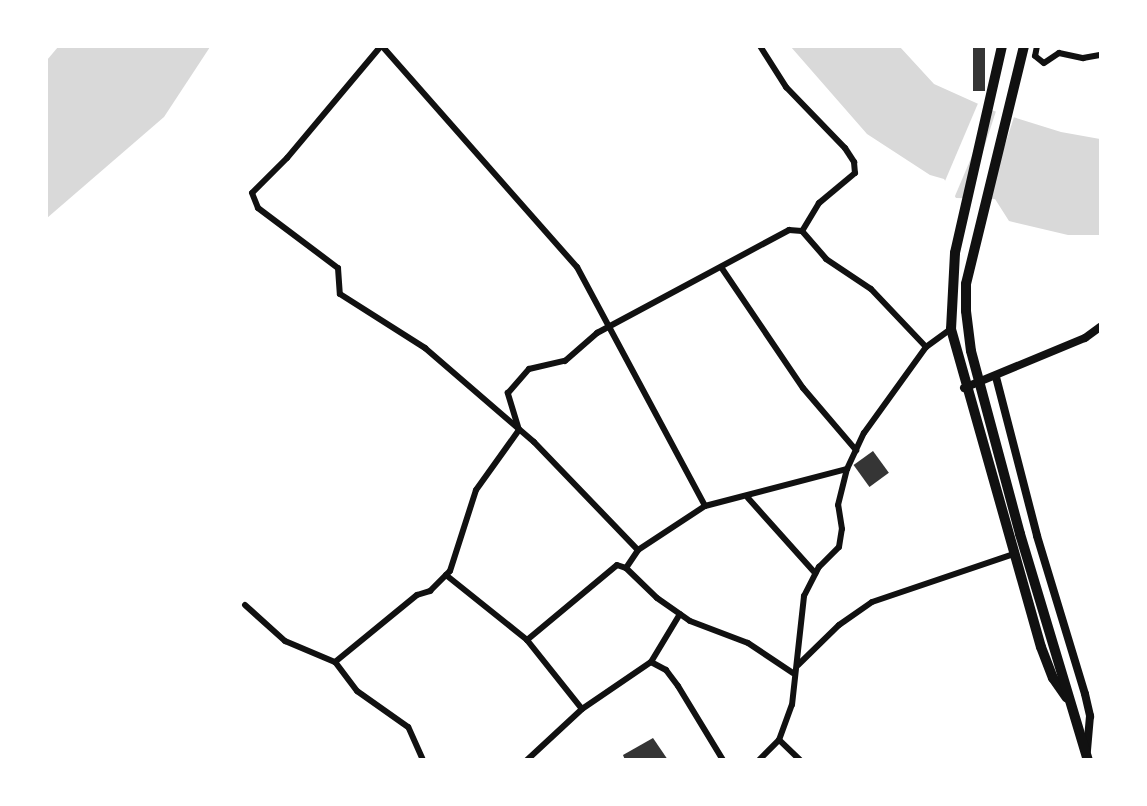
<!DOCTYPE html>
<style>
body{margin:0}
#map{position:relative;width:1147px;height:806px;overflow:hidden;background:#fff;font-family:Commissioner,sans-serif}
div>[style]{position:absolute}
.water>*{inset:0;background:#d9d9d9}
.pier>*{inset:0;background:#fff;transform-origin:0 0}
.building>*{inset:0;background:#353535;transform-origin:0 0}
.minor>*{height:6px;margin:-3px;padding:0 3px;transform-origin:3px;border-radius:3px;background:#111}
.tertiary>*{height:8px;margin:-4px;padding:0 4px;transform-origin:4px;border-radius:4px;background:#111}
.primary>*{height:10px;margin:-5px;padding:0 5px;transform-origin:5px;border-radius:5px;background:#111}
span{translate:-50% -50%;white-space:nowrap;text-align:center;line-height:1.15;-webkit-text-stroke:5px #fff;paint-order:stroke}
.frame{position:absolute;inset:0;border:48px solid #fff;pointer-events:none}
</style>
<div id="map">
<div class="water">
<i style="clip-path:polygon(58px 47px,210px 47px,164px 117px,47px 218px,47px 60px)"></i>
<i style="clip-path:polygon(791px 47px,900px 47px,934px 84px,994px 111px,1061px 132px,1100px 139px,1100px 235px,1068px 235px,1009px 221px,995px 199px,956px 198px,944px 179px,930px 175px,867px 134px)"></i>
</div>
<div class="pier">
<i style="left:979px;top:101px;width:15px;height:103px;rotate:23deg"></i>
<i style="left:997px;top:108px;width:19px;height:97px;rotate:18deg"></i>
</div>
<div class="building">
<i style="left:973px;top:46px;width:12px;height:45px"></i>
<i style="left:873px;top:451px;width:27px;height:24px;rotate:54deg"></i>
<i style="clip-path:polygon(653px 738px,668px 760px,625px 760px,623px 755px)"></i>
</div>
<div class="minor">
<i style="left:381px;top:46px;width:146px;rotate:130deg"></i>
<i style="left:287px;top:158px;width:49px;rotate:135deg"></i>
<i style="left:252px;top:193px;width:16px;rotate:68deg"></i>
<i style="left:258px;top:208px;width:100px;rotate:36.9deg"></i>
<i style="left:338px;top:268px;width:26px;rotate:86deg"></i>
<i style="left:340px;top:294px;width:101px;rotate:32.4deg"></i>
<i style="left:425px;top:348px;width:144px;rotate:40.8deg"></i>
<i style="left:534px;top:442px;width:150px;rotate:46.1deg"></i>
<i style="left:382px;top:46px;width:295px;rotate:48.6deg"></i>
<i style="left:577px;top:267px;width:271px;rotate:61.8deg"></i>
<i style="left:760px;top:46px;width:49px;rotate:57.6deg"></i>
<i style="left:786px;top:87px;width:85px;rotate:46deg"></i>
<i style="left:845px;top:148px;width:17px;rotate:57deg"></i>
<i style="left:854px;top:162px;width:11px;rotate:85deg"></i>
<i style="left:855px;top:173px;width:47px;rotate:140.2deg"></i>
<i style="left:819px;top:203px;width:33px;rotate:121deg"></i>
<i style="left:1037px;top:46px;width:10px;rotate:101deg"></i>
<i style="left:1035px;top:56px;width:11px;rotate:38deg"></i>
<i style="left:1044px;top:63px;width:18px;rotate:-34deg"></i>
<i style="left:1059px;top:53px;width:25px;rotate:12deg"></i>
<i style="left:1083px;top:58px;width:17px;rotate:-10deg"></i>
<i style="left:721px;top:267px;width:146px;rotate:55.9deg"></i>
<i style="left:803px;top:388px;width:82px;rotate:49.5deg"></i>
<i style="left:748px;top:498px;width:101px;rotate:48.2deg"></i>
<i style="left:626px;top:568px;width:22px;rotate:-56deg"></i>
<i style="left:638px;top:550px;width:80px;rotate:-33.3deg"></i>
<i style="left:705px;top:506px;width:147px;rotate:-14.6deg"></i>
<i style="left:446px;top:575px;width:104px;rotate:38.7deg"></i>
<i style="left:527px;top:640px;width:117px;rotate:-39.8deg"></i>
<i style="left:617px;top:565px;width:9px;rotate:18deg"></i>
<i style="left:626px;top:568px;width:43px;rotate:44.1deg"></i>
<i style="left:657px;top:598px;width:40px;rotate:34.9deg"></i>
<i style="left:690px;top:621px;width:62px;rotate:20.8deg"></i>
<i style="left:748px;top:643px;width:54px;rotate:33.7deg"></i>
<i style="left:245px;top:605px;width:54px;rotate:42deg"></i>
<i style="left:285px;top:641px;width:54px;rotate:22.8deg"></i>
<i style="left:527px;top:640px;width:88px;rotate:51.4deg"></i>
<i style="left:651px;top:662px;width:56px;rotate:-58.9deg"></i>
<i style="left:798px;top:665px;width:57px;rotate:-44.3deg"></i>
<i style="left:839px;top:625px;width:40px;rotate:-34.9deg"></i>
<i style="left:872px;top:602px;width:150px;rotate:-18.7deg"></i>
<i style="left:423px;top:760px;width:36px;rotate:-114deg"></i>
<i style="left:408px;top:727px;width:62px;rotate:-144.8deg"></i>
<i style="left:357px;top:691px;width:36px;rotate:-127deg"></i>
<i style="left:335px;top:662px;width:106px;rotate:-39.3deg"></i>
<i style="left:417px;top:595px;width:14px;rotate:-17deg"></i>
<i style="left:430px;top:591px;width:28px;rotate:-45deg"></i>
<i style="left:450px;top:571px;width:85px;rotate:-72.2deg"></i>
<i style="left:476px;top:490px;width:74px;rotate:-54.4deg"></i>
<i style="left:519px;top:430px;width:39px;rotate:-107deg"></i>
<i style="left:508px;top:393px;width:32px;rotate:-49deg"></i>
<i style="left:529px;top:369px;width:37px;rotate:-13deg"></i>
<i style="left:565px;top:361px;width:43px;rotate:-41.2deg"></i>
<i style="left:597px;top:333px;width:218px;rotate:-28.2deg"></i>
<i style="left:789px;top:230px;width:13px;rotate:4deg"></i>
<i style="left:802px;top:231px;width:37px;rotate:49deg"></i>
<i style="left:826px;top:259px;width:54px;rotate:33.7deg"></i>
<i style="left:871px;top:289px;width:80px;rotate:46.5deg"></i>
<i style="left:527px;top:760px;width:75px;rotate:-42.8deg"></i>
<i style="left:582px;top:709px;width:83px;rotate:-34.3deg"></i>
<i style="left:651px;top:662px;width:17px;rotate:28deg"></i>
<i style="left:666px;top:670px;width:20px;rotate:53deg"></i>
<i style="left:678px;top:686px;width:87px;rotate:58.7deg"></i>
<i style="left:759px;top:760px;width:28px;rotate:-45deg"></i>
<i style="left:800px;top:760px;width:29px;rotate:-136deg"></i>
<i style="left:779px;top:740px;width:37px;rotate:-70deg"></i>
<i style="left:792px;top:705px;width:110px;rotate:-83.7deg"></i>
<i style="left:804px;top:596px;width:33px;rotate:-63deg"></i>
<i style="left:819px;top:567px;width:28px;rotate:-45deg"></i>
<i style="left:839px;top:547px;width:18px;rotate:-81deg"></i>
<i style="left:842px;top:529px;width:24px;rotate:-99deg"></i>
<i style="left:838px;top:505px;width:37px;rotate:-76deg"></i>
<i style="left:847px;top:469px;width:40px;rotate:-65deg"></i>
<i style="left:864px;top:433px;width:106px;rotate:-54.2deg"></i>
<i style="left:926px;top:347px;width:31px;rotate:-36deg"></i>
</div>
<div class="tertiary">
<i style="left:996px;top:377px;width:164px;rotate:75.5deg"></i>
<i style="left:1037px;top:536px;width:165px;rotate:73.1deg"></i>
<i style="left:1085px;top:694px;width:23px;rotate:77deg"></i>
<i style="left:1090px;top:716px;width:35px;rotate:95deg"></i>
<i style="left:964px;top:388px;width:131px;rotate:-22.5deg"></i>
<i style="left:1085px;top:338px;width:19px;rotate:-36deg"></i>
</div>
<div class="primary">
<i style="left:1002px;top:46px;width:212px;rotate:102.8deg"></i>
<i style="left:955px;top:253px;width:76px;rotate:93deg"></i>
<i style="left:951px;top:329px;width:330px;rotate:74.2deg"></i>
<i style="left:1041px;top:647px;width:33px;rotate:69deg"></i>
<i style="left:1053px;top:678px;width:24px;rotate:55deg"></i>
<i style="left:1024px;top:46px;width:245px;rotate:103.7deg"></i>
<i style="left:966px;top:284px;width:27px;rotate:90deg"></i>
<i style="left:966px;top:311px;width:40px;rotate:82.9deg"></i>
<i style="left:971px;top:351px;width:189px;rotate:75deg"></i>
<i style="left:1020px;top:534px;width:236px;rotate:73.3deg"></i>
</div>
<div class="frame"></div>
</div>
